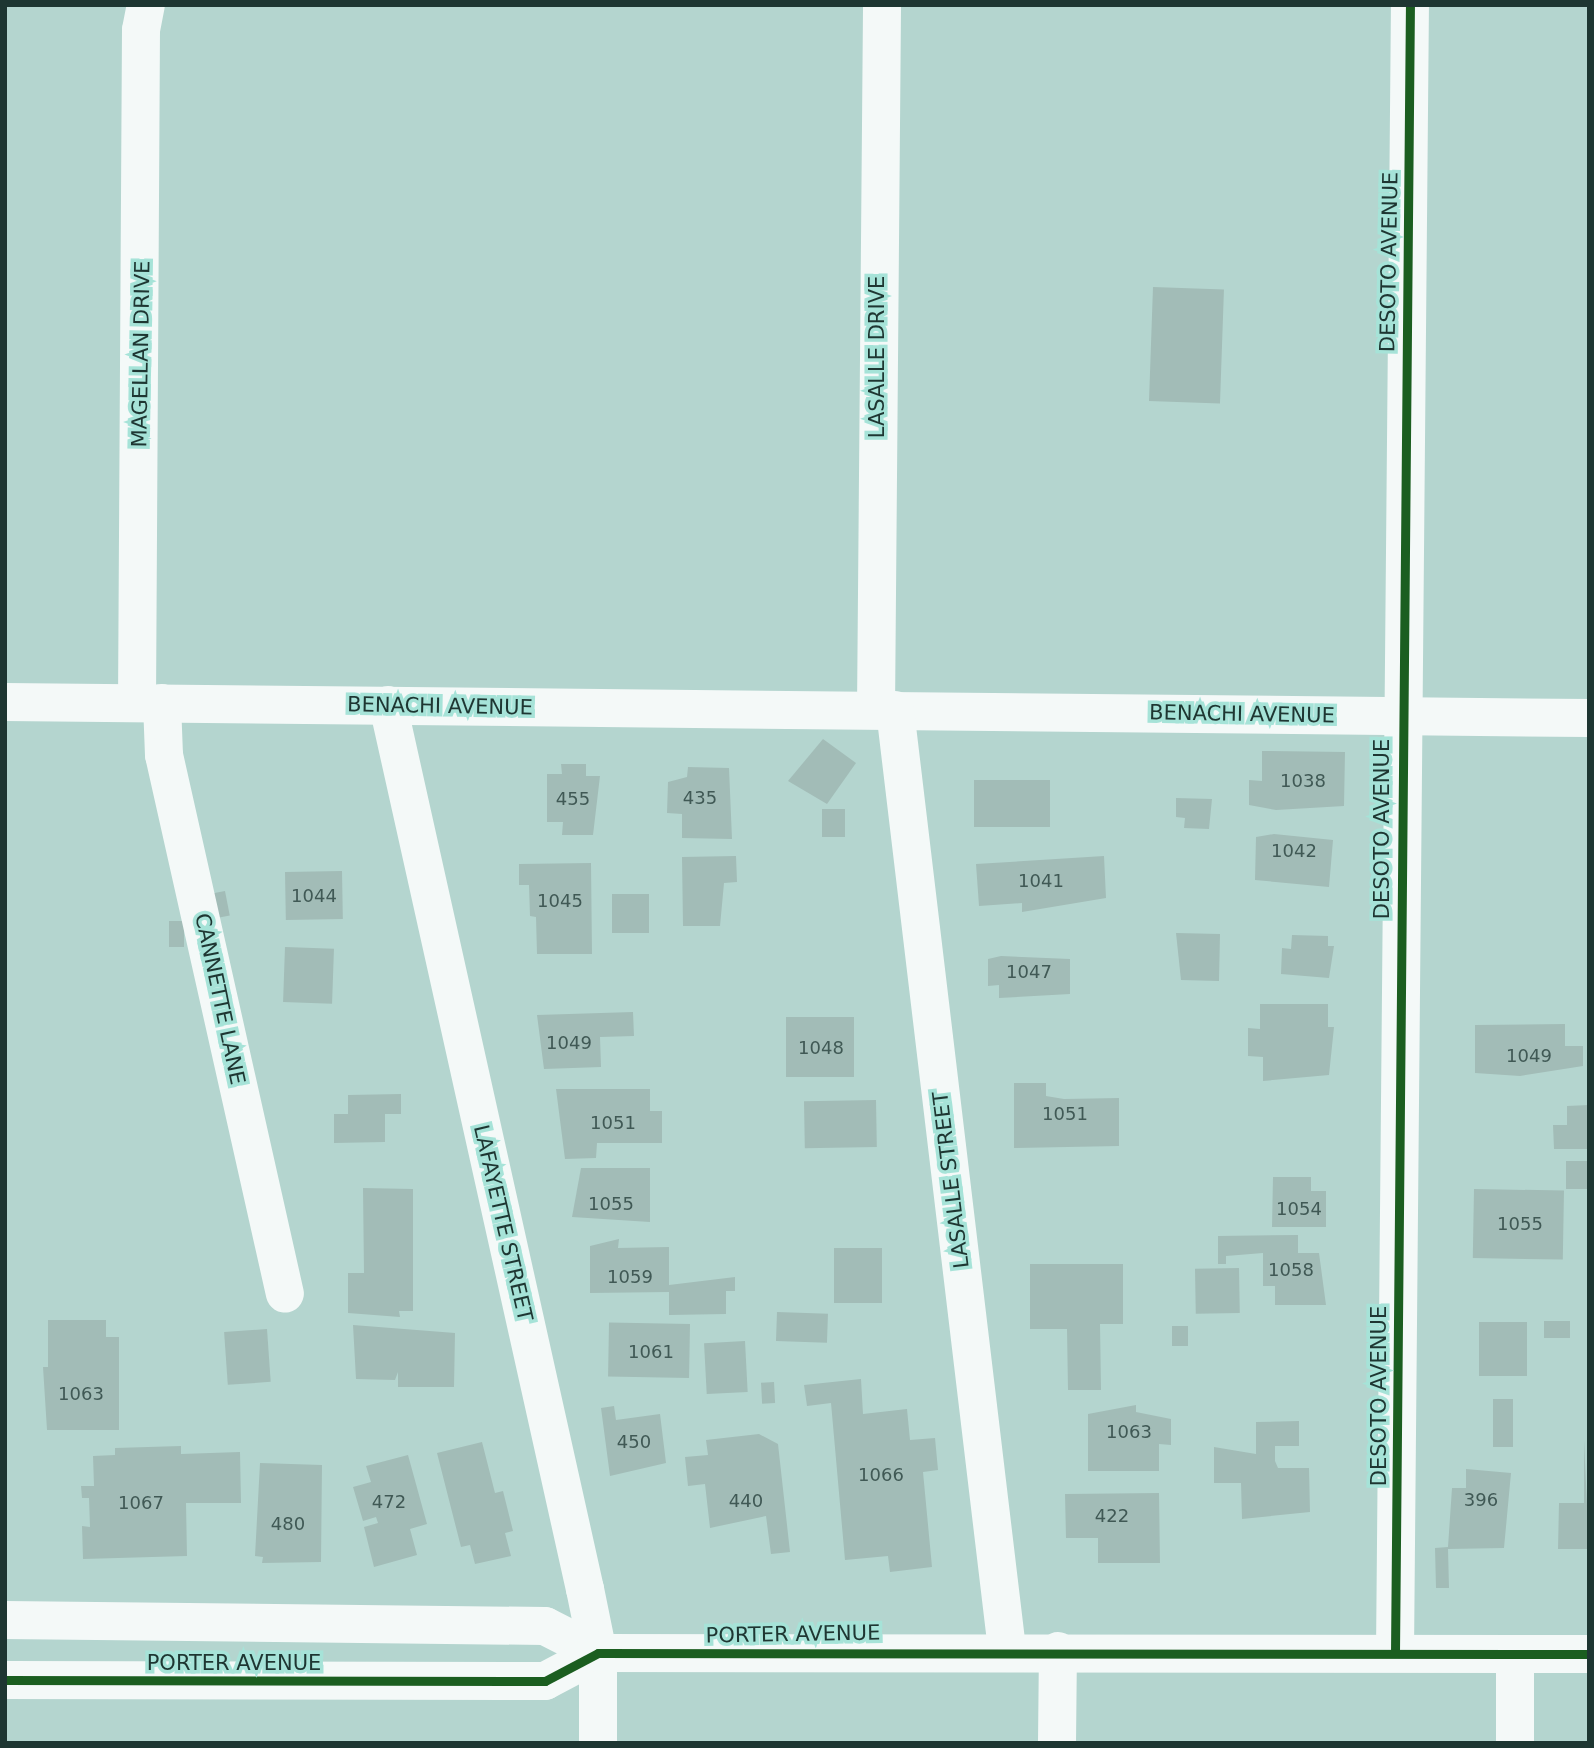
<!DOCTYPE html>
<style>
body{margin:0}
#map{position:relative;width:1594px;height:1748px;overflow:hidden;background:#b4d5cf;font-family:"DejaVu Sans",sans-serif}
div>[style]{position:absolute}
.building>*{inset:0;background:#a2bcb7;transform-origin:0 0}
.street>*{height:38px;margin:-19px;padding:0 19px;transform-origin:19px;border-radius:19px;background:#f4f9f8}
.cycleway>*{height:9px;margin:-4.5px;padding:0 4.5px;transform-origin:4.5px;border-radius:4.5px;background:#1b5e20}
span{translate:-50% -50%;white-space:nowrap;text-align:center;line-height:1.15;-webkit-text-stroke:7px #a6e3d8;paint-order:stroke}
.number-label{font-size:18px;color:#405955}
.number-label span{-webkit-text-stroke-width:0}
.street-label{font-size:21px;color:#1e3632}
.frame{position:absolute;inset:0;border:7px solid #1e3632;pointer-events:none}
</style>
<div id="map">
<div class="building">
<i style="left:1153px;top:287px;width:71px;height:114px;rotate:2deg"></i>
<i style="clip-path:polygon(823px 739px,856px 763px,827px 804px,788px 781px)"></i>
<i style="clip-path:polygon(1262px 751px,1345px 752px,1344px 806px,1276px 810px,1249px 805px,1249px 780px,1262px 781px)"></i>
<i style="clip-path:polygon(561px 764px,586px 764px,586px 776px,600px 776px,593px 835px,562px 835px,563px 822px,547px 822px,547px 774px,562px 774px)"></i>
<i style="clip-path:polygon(688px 767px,729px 768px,732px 839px,682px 838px,682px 814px,667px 813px,668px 782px,687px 777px)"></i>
<i style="left:1050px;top:780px;width:47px;height:76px;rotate:90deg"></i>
<i style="clip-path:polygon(1176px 798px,1212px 799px,1209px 829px,1184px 828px,1185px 818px,1176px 817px)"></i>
<i style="left:822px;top:809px;width:23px;height:28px"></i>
<i style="clip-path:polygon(1274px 834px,1333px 840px,1329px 887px,1255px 880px,1256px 837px)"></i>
<i style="clip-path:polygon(736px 856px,737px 882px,724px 883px,720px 926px,683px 926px,682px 857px)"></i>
<i style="clip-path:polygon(1104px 856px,1106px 898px,1022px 912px,1022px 903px,979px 906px,976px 864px)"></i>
<i style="clip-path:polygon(591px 863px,592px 954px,537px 954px,536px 917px,530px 916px,529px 885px,519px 885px,519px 864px)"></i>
<i style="left:342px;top:871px;width:48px;height:57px;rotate:89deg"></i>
<i style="left:225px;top:891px;width:25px;height:16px;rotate:79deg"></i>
<i style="left:649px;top:894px;width:39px;height:37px;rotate:90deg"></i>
<i style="left:169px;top:921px;width:15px;height:26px"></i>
<i style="clip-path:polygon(1176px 933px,1220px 934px,1219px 981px,1181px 980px)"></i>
<i style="clip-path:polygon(1292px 935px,1328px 936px,1328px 946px,1334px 946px,1329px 978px,1281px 974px,1282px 948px,1291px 949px)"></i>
<i style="left:285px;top:947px;width:49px;height:55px;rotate:2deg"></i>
<i style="clip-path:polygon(1001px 956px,1070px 959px,1070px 994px,999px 998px,999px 985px,988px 986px,988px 959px)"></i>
<i style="clip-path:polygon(1260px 1004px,1328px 1004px,1328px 1027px,1334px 1027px,1329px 1075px,1263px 1081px,1263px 1057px,1248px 1056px,1248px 1028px,1260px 1029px)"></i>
<i style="clip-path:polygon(633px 1012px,634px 1036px,600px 1037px,601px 1067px,544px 1069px,537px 1015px)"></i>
<i style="left:786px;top:1017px;width:68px;height:60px"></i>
<i style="clip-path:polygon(1565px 1024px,1565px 1046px,1583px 1046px,1583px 1066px,1520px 1076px,1475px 1073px,1475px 1025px)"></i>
<i style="clip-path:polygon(1014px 1083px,1046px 1083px,1046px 1096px,1064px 1099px,1119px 1098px,1119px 1146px,1014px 1148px)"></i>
<i style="clip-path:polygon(556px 1089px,650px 1089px,650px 1111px,662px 1111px,662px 1143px,597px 1143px,596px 1158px,565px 1159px)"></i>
<i style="clip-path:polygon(401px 1094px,401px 1114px,385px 1114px,385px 1142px,334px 1143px,334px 1114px,348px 1114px,348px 1095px)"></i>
<i style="left:876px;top:1100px;width:47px;height:72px;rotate:89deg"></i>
<i style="clip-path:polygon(1589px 1105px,1589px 1149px,1554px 1149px,1553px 1125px,1567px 1125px,1567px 1106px)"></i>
<i style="left:1566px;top:1161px;width:23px;height:28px"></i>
<i style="clip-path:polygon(581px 1168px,650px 1168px,650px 1222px,572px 1217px)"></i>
<i style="clip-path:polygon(1273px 1177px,1311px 1177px,1311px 1191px,1326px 1191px,1326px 1227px,1272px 1227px)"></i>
<i style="clip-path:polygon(363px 1188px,413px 1189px,413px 1311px,399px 1311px,400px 1317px,348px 1313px,348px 1273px,364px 1273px)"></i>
<i style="left:1474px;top:1189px;width:90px;height:69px;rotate:1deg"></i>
<i style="clip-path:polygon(1298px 1235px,1298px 1253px,1319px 1253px,1326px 1305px,1275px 1305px,1275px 1286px,1263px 1286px,1263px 1253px,1226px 1256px,1226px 1264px,1218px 1264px,1218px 1236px)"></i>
<i style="clip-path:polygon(619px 1239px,618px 1248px,669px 1247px,669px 1285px,735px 1277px,735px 1291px,726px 1291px,726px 1314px,669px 1315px,669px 1292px,590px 1293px,590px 1246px)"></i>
<i style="left:834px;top:1248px;width:48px;height:55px"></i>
<i style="clip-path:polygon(1030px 1264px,1123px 1264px,1123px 1324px,1100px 1324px,1101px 1390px,1068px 1390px,1067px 1329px,1030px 1329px)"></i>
<i style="left:1239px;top:1268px;width:45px;height:44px;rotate:89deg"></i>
<i style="left:777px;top:1312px;width:51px;height:29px;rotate:2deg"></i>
<i style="clip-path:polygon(48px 1320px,106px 1320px,106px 1337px,119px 1337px,119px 1430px,47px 1430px,43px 1367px,48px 1367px)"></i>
<i style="left:1544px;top:1321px;width:26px;height:17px"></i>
<i style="left:1479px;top:1322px;width:48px;height:54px"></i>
<i style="left:690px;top:1324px;width:54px;height:81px;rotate:91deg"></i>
<i style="clip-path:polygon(353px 1325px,455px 1333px,454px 1387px,398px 1387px,398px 1372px,395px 1380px,356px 1379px)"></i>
<i style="left:1172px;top:1326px;width:16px;height:20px"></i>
<i style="left:267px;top:1329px;width:53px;height:43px;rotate:86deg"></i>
<i style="left:745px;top:1341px;width:51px;height:41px;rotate:87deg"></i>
<i style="clip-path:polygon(861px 1379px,863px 1414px,907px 1409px,910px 1440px,935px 1438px,938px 1470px,923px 1472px,932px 1567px,890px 1572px,888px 1556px,845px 1560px,831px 1403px,807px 1406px,804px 1385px)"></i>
<i style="left:774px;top:1382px;width:21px;height:13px;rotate:87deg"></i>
<i style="left:1493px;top:1399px;width:20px;height:48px"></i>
<i style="clip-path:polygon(1136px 1405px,1136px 1412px,1171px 1419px,1171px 1445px,1159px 1444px,1159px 1471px,1088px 1471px,1088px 1414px)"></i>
<i style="clip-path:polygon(614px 1406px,616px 1420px,660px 1414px,666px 1463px,610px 1476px,601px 1408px)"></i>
<i style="clip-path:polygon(1299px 1421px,1299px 1446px,1275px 1446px,1275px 1461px,1278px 1468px,1309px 1468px,1310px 1512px,1242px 1519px,1241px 1483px,1214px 1483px,1214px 1447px,1256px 1454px,1256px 1422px)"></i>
<i style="clip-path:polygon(759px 1434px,778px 1444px,790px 1552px,771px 1554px,766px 1516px,710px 1528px,705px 1484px,688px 1486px,685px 1457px,708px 1455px,706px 1440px)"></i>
<i style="clip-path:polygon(1584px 1440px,1589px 1549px,1558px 1549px,1559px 1503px,1584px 1503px)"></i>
<i style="clip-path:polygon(482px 1442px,495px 1493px,503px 1491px,513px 1531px,505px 1533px,511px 1556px,475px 1564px,470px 1545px,461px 1547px,437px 1453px)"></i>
<i style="clip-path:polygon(181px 1446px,181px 1454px,240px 1452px,241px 1503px,186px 1503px,187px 1556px,83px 1559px,82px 1526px,90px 1527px,89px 1498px,82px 1498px,81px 1486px,94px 1486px,93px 1456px,115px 1455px,115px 1448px)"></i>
<i style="clip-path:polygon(408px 1455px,427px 1524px,410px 1529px,417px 1555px,374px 1567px,364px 1527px,378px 1523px,376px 1517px,363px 1521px,353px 1487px,371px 1482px,366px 1466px)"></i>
<i style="clip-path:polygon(260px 1463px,322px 1465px,321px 1562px,262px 1563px,263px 1557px,255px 1556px)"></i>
<i style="clip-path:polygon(1466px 1469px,1511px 1473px,1504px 1548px,1448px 1549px,1449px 1588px,1436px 1588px,1435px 1548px,1448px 1547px,1452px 1488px,1466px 1488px)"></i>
<i style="clip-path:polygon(1159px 1493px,1160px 1563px,1098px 1563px,1098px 1538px,1066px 1538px,1065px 1494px)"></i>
</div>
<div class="street">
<i style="left:5px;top:702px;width:1584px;rotate:0.58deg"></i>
<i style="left:137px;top:703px;width:673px;rotate:-89.66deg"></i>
<i style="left:141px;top:30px;width:25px;rotate:-79deg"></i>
<i style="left:162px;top:703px;width:52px;rotate:87.8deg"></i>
<i style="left:164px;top:755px;width:552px;rotate:77.35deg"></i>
<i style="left:388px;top:705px;width:906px;rotate:77.44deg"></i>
<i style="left:585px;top:1589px;width:65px;rotate:78.5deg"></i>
<i style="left:598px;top:1653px;width:90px;rotate:90deg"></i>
<i style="left:876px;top:710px;width:705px;rotate:-89.51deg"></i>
<i style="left:895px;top:710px;width:946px;rotate:83.2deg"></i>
<i style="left:5px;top:1620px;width:540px;rotate:0.64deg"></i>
<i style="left:545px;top:1626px;width:59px;rotate:27deg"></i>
<i style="left:1395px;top:1653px;width:1648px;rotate:-89.48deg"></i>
<i style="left:5px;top:1680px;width:540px;rotate:0.11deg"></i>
<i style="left:545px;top:1681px;width:60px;rotate:-27.8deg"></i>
<i style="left:598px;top:1653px;width:991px;rotate:0.06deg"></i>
<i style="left:1057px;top:1743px;width:92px;rotate:-89.4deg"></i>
<i style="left:1515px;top:1743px;width:89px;rotate:-90deg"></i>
</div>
<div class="cycleway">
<i style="left:1395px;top:1653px;width:1648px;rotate:-89.48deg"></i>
<i style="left:5px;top:1680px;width:540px;rotate:0.11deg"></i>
<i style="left:545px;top:1681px;width:60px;rotate:-27.8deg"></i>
<i style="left:598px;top:1653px;width:991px;rotate:0.06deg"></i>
</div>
<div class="number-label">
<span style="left:1303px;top:781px">1038</span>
<span style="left:700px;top:798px">435</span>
<span style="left:573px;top:799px">455</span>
<span style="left:1294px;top:851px">1042</span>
<span style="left:1041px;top:881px">1041</span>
<span style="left:314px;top:896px">1044</span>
<span style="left:560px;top:901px">1045</span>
<span style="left:1029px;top:972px">1047</span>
<span style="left:569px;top:1043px">1049</span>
<span style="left:821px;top:1048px">1048</span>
<span style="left:1529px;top:1056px">1049</span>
<span style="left:1065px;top:1114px">1051</span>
<span style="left:613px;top:1123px">1051</span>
<span style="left:611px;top:1204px">1055</span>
<span style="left:1299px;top:1209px">1054</span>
<span style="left:1520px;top:1224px">1055</span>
<span style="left:1291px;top:1270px">1058</span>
<span style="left:630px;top:1277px">1059</span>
<span style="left:651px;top:1352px">1061</span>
<span style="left:81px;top:1394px">1063</span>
<span style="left:1129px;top:1432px">1063</span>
<span style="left:634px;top:1442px">450</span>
<span style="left:881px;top:1475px">1066</span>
<span style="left:1481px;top:1500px">396</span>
<span style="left:746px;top:1501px">440</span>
<span style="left:389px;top:1502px">472</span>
<span style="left:141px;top:1503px">1067</span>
<span style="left:1112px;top:1516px">422</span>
<span style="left:288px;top:1524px">480</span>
</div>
<div class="street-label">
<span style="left:1389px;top:262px;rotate:-89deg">DESOTO AVENUE</span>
<span style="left:141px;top:354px;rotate:-89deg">MAGELLAN DRIVE</span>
<span style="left:877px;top:357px;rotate:-90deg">LASALLE DRIVE</span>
<span style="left:440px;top:706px;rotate:1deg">BENACHI AVENUE</span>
<span style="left:1242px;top:714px;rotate:1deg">BENACHI AVENUE</span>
<span style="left:1382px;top:829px;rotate:-90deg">DESOTO AVENUE</span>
<span style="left:220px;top:999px;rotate:78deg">CANNETTE LANE</span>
<span style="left:951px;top:1180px;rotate:-97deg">LASALLE STREET</span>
<span style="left:503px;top:1223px;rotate:77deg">LAFAYETTE STREET</span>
<span style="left:1379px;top:1396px;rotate:-90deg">DESOTO AVENUE</span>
<span style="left:793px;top:1634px;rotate:-1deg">PORTER AVENUE</span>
<span style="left:234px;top:1663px">PORTER AVENUE</span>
</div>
<div class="frame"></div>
</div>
